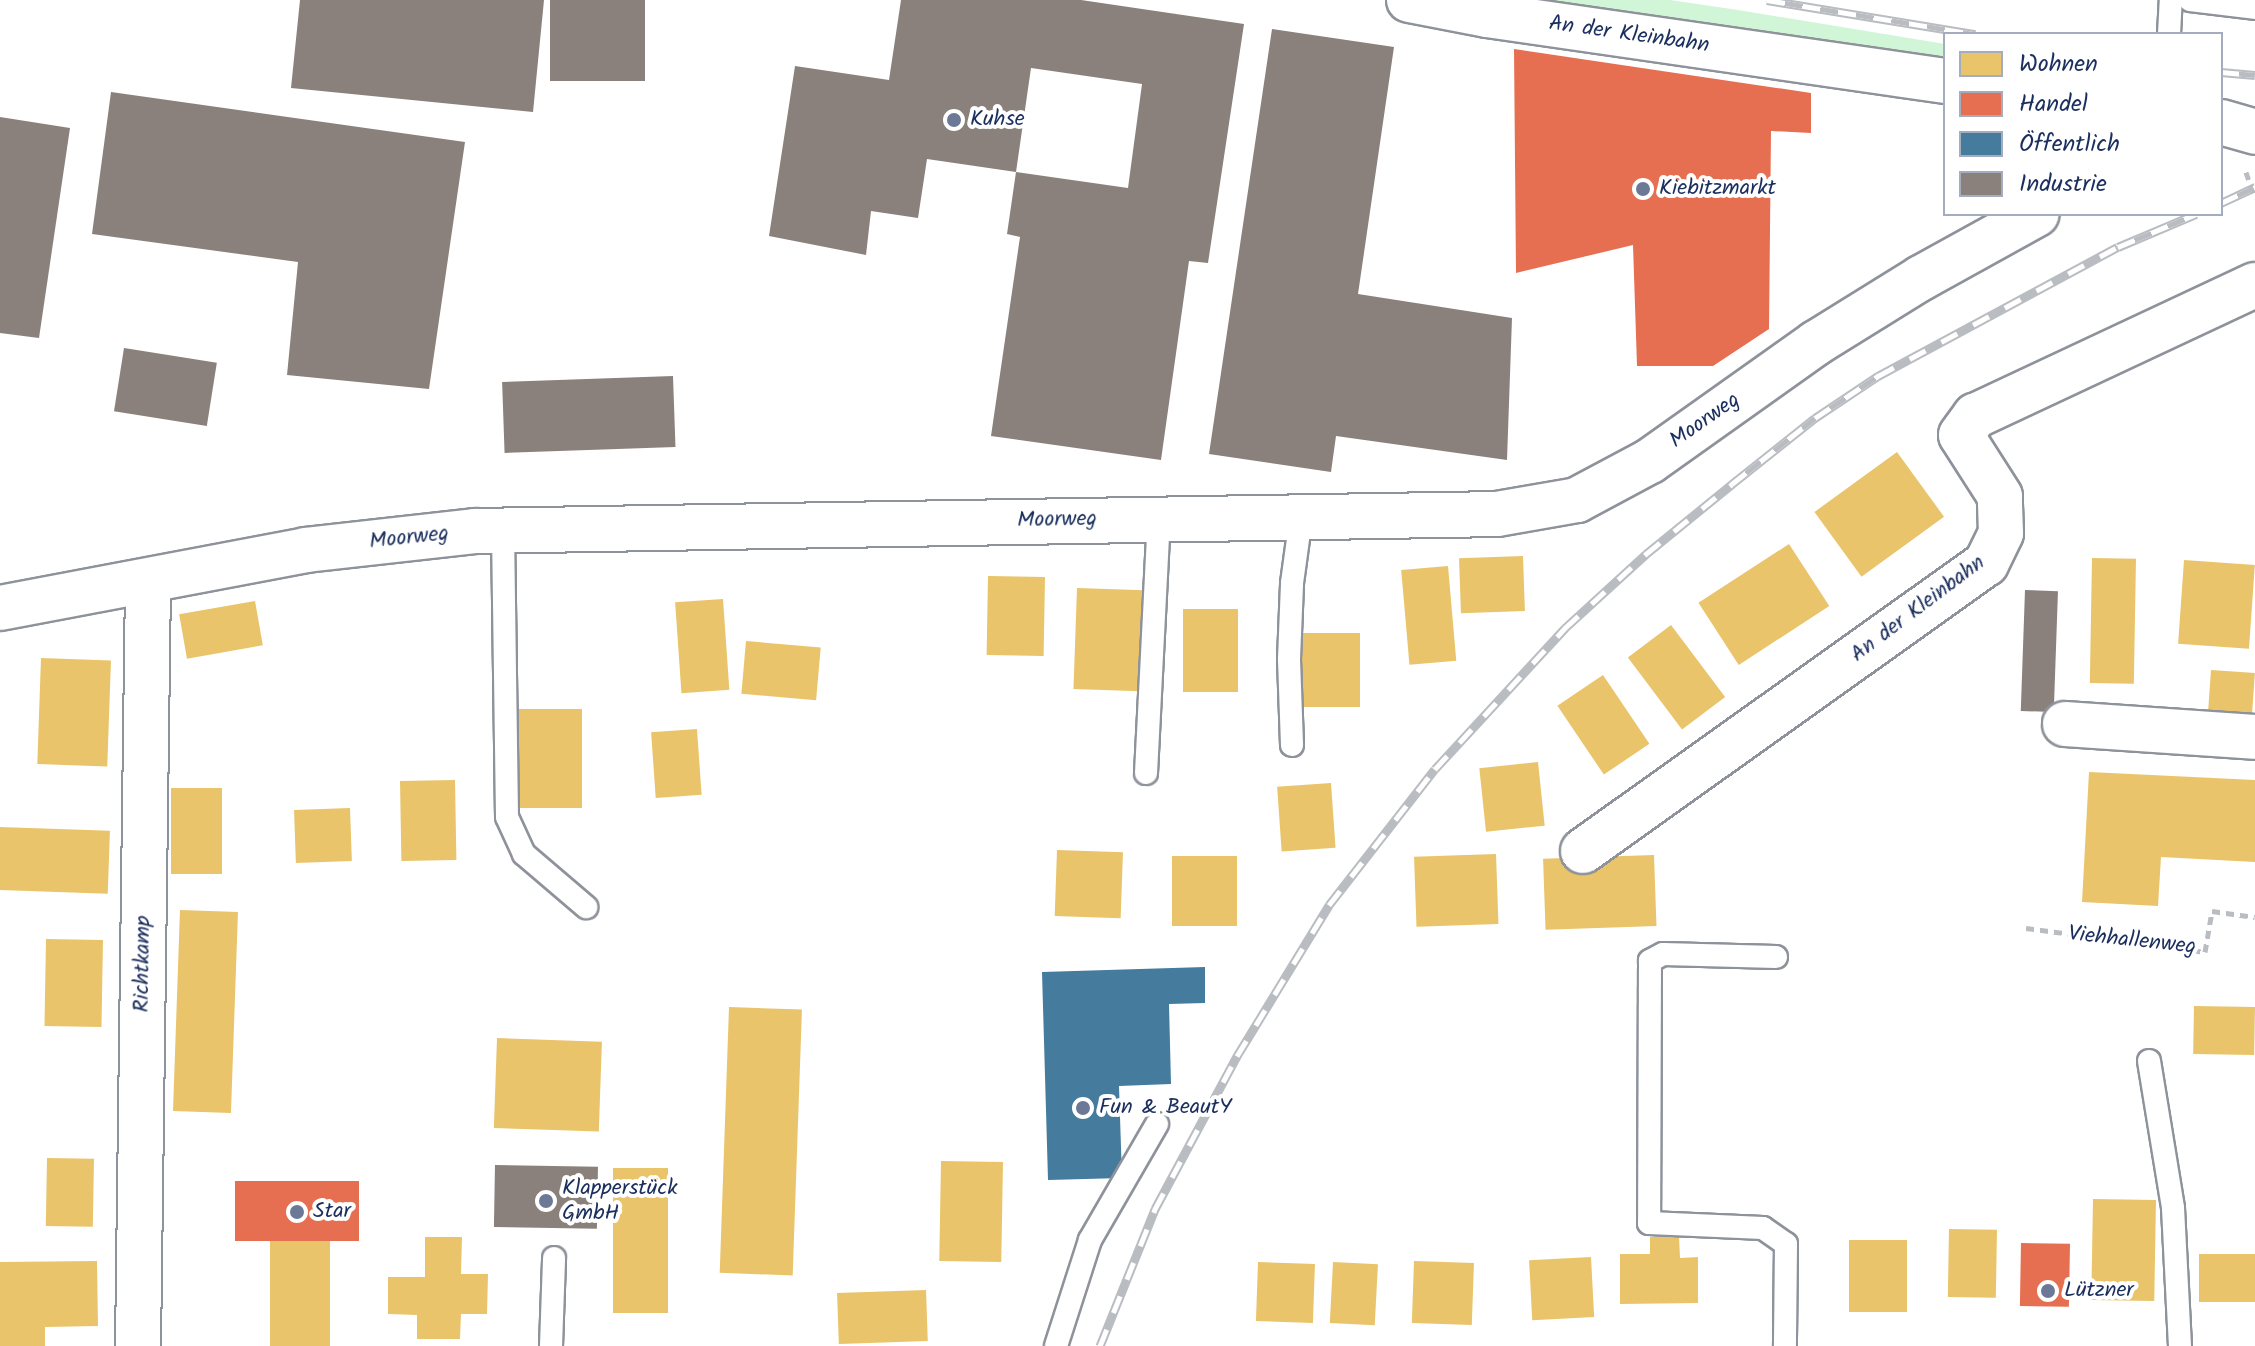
<!DOCTYPE html>
<meta charset="utf-8">
<style>
body{margin:0}
#map{position:relative;width:2255px;height:1346px;overflow:hidden;background:#fff;font-family:Kalam,sans-serif}
div>[style]{position:absolute}
.green>*{inset:0;background:#d0f5d7}
.homes>*{inset:0;background:#e9c46a;transform-origin:0 0}
.shops>*{inset:0;background:#e76f51;transform-origin:0 0}
.public>*{inset:0;background:#457b9d}
.industry>*{inset:0;background:#8a817c;transform-origin:0 0}
.path>*{height:5px;margin-top:-2.5px;transform-origin:0;background:repeating-linear-gradient(90deg,#b9bcc1 0 8px,transparent 0 14px)}
.roads{filter:drop-shadow(2px 0 #8e929a) drop-shadow(-2px 0 #8e929a) drop-shadow(0 2px #8e929a) drop-shadow(0 -2px #8e929a)}
.lane>*{height:22px;margin:-11px;padding:0 11px;transform-origin:11px;border-radius:11px;background:#fff}
.street>*{height:44px;margin:-22px;padding:0 22px;transform-origin:22px;border-radius:22px;background:#fff}
.rail>*{height:9px;margin-top:-4.5px;transform-origin:0;background:repeating-linear-gradient(90deg,#fff 0 18px,#b9bcc1 0 36px);box-sizing:border-box;border-block:2px solid #b9bcc1}
.dots>*{width:22px;height:22px;translate:-50% -50%;box-sizing:border-box;border:4px solid #fff;border-radius:50%}
span{translate:-50% -50%;white-space:nowrap;text-align:center;line-height:1.15;-webkit-text-stroke:8px #fff;paint-order:stroke}
.street-label{font-size:22px;color:#1b2f5e}
.poi-label{font-size:22px;color:#1b2f5e}
.left{translate:0 -50%;text-align:left}
.legend{position:absolute;left:1943px;top:32px;width:280px;height:184px;box-sizing:border-box;background:#fff;border:2px solid #a4acbf;margin:0;padding:10px 14px;list-style:none;font-size:24px;color:#1b2f5e}
.legend li{display:flex;align-items:center;gap:16px;height:40px}
.legend b{width:40px;border:2px solid #a4acbf}
</style>
<div id="map">
<div class="green">
<i style="clip-path:polygon(1542px 0,1670px 0,1738px 10px,1945px 44px,1945px 62px)"></i>
</div>
<div class="homes">
<i style="left:1897px;top:452px;width:80px;height:102px;rotate:54deg"></i>
<i style="left:1789px;top:544px;width:74px;height:108px;rotate:57deg"></i>
<i style="left:1523px;top:556px;width:55px;height:64px;rotate:88deg"></i>
<i style="left:2092px;top:558px;width:44px;height:125px;rotate:1deg"></i>
<i style="left:2184px;top:560px;width:71px;height:84px;rotate:4deg"></i>
<i style="left:1448px;top:566px;width:95px;height:47px;rotate:85deg"></i>
<i style="left:988px;top:576px;width:57px;height:79px;rotate:1deg"></i>
<i style="left:1077px;top:588px;width:67px;height:101px;rotate:2deg"></i>
<i style="left:723px;top:599px;width:91px;height:48px;rotate:86deg"></i>
<i style="left:255px;top:601px;width:45px;height:77px;rotate:80deg"></i>
<i style="left:1183px;top:609px;width:55px;height:83px"></i>
<i style="left:1671px;top:625px;width:90px;height:54px;rotate:53deg"></i>
<i style="left:1299px;top:633px;width:61px;height:74px"></i>
<i style="left:746px;top:641px;width:75px;height:53px;rotate:5deg"></i>
<i style="left:41px;top:658px;width:70px;height:106px;rotate:2deg"></i>
<i style="left:2211px;top:670px;width:44px;height:46px;rotate:4deg"></i>
<i style="left:1603px;top:675px;width:83px;height:55px;rotate:56deg"></i>
<i style="left:515px;top:709px;width:67px;height:99px"></i>
<i style="left:697px;top:729px;width:66px;height:46px;rotate:86deg"></i>
<i style="left:1538px;top:762px;width:64px;height:59px;rotate:84deg"></i>
<i style="clip-path:polygon(2089px 772px,2255px 780px,2255px 862px,2161px 857px,2158px 906px,2082px 902px)"></i>
<i style="left:455px;top:780px;width:80px;height:55px;rotate:89deg"></i>
<i style="left:1331px;top:783px;width:65px;height:54px;rotate:86deg"></i>
<i style="left:171px;top:788px;width:51px;height:86px"></i>
<i style="left:350px;top:808px;width:53px;height:56px;rotate:88deg"></i>
<i style="left:0;top:827px;width:110px;height:63px;rotate:2deg"></i>
<i style="left:1057px;top:850px;width:66px;height:66px;rotate:2deg"></i>
<i style="left:1496px;top:854px;width:70px;height:82px;rotate:88deg"></i>
<i style="left:1654px;top:855px;width:71px;height:111px;rotate:88deg"></i>
<i style="left:1172px;top:856px;width:65px;height:70px"></i>
<i style="left:180px;top:910px;width:58px;height:201px;rotate:2deg"></i>
<i style="left:46px;top:939px;width:57px;height:87px;rotate:1deg"></i>
<i style="left:2194px;top:1006px;width:61px;height:48px;rotate:1deg"></i>
<i style="left:729px;top:1007px;width:73px;height:266px;rotate:2deg"></i>
<i style="left:497px;top:1038px;width:105px;height:90px;rotate:2deg"></i>
<i style="left:47px;top:1158px;width:47px;height:68px;rotate:1deg"></i>
<i style="left:941px;top:1161px;width:62px;height:100px;rotate:1deg"></i>
<i style="left:613px;top:1168px;width:55px;height:145px"></i>
<i style="left:2093px;top:1199px;width:63px;height:101px;rotate:1deg"></i>
<i style="left:1949px;top:1229px;width:48px;height:68px;rotate:1deg"></i>
<i style="clip-path:polygon(1679px 1236px,1680px 1258px,1698px 1257px,1698px 1303px,1620px 1304px,1620px 1254px,1650px 1254px,1650px 1237px)"></i>
<i style="clip-path:polygon(425px 1237px,462px 1237px,461px 1274px,488px 1274px,487px 1314px,461px 1314px,460px 1339px,417px 1339px,417px 1315px,388px 1314px,388px 1277px,425px 1277px)"></i>
<i style="left:1849px;top:1240px;width:58px;height:72px"></i>
<i style="left:330px;top:1241px;width:105px;height:60px;rotate:90deg"></i>
<i style="left:2199px;top:1254px;width:56px;height:48px"></i>
<i style="left:1591px;top:1257px;width:60px;height:62px;rotate:87deg"></i>
<i style="clip-path:polygon(97px 1261px,98px 1326px,45px 1327px,45px 1346px,0 1346px,0 1262px)"></i>
<i style="left:1414px;top:1261px;width:60px;height:62px;rotate:2deg"></i>
<i style="left:1258px;top:1262px;width:57px;height:59px;rotate:2deg"></i>
<i style="left:1333px;top:1262px;width:45px;height:61px;rotate:3deg"></i>
<i style="left:926px;top:1290px;width:51px;height:89px;rotate:88deg"></i>
</div>
<div class="shops">
<i style="clip-path:polygon(1514px 49px,1811px 93px,1811px 133px,1771px 131px,1769px 329px,1713px 366px,1637px 366px,1633px 245px,1516px 273px)"></i>
<i style="left:359px;top:1181px;width:60px;height:124px;rotate:90deg"></i>
<i style="left:2021px;top:1243px;width:49px;height:63px;rotate:1deg"></i>
</div>
<div class="public">
<i style="clip-path:polygon(1205px 967px,1205px 1003px,1169px 1004px,1171px 1084px,1119px 1086px,1122px 1178px,1048px 1180px,1042px 972px)"></i>
</div>
<div class="industry">
<i style="clip-path:polygon(300px 0,544px 0,533px 112px,291px 88px)"></i>
<i style="left:550px;top:0;width:95px;height:81px"></i>
<i style="clip-path:polygon(901px 0,1081px 0,1244px 24px,1208px 263px,1189px 261px,1161px 460px,991px 436px,1020px 237px,1007px 234px,1016px 172px,1128px 188px,1142px 84px,1031px 68px,1016px 172px,927px 159px,918px 218px,871px 211px,866px 255px,769px 236px,795px 66px,889px 80px)"></i>
<i style="clip-path:polygon(1272px 29px,1394px 47px,1358px 294px,1512px 318px,1507px 460px,1336px 436px,1331px 472px,1209px 454px)"></i>
<i style="clip-path:polygon(111px 92px,465px 142px,429px 389px,287px 375px,298px 262px,92px 234px)"></i>
<i style="clip-path:polygon(0 117px,70px 128px,39px 338px,0 333px)"></i>
<i style="left:124px;top:348px;width:94px;height:64px;rotate:9deg"></i>
<i style="left:673px;top:376px;width:71px;height:171px;rotate:88deg"></i>
<i style="left:2025px;top:590px;width:33px;height:121px;rotate:2deg"></i>
<i style="left:495px;top:1165px;width:103px;height:62px;rotate:1deg"></i>
</div>
<div class="path">
<i style="left:2246px;top:172px;width:28px;rotate:71deg"></i>
<i style="left:2026px;top:928px;width:181px;rotate:7.6deg"></i>
<i style="left:2205px;top:952px;width:42px;rotate:-80.3deg"></i>
<i style="left:2212px;top:911px;width:43px;rotate:7.9deg"></i>
</div>
<div class="roads">
<div class="lane">
<i style="left:2190px;top:0;width:65px;rotate:7deg"></i>
<i style="left:2169px;top:34px;width:34px;rotate:-87deg"></i>
<i style="left:503px;top:530px;width:287px;rotate:89.2deg"></i>
<i style="left:507px;top:817px;width:41px;rotate:65.3deg"></i>
<i style="left:524px;top:854px;width:82px;rotate:40.5deg"></i>
<i style="left:1292px;top:745px;width:86px;rotate:-92deg"></i>
<i style="left:1289px;top:659px;width:76px;rotate:-87.7deg"></i>
<i style="left:1292px;top:583px;width:67px;rotate:-82.2deg"></i>
<i style="left:1146px;top:773px;width:255px;rotate:-87.1deg"></i>
<i style="left:1776px;top:957px;width:113px;rotate:-178.5deg"></i>
<i style="left:1663px;top:954px;width:15px;rotate:152deg"></i>
<i style="left:1650px;top:961px;width:262px;rotate:90.2deg"></i>
<i style="left:1649px;top:1223px;width:114px;rotate:2.5deg"></i>
<i style="left:1763px;top:1228px;width:28px;rotate:35deg"></i>
<i style="left:1786px;top:1244px;width:102px;rotate:90.6deg"></i>
<i style="left:2149px;top:1061px;width:149px;rotate:80.7deg"></i>
<i style="left:2173px;top:1208px;width:138px;rotate:87.1deg"></i>
<i style="left:551px;top:1346px;width:88px;rotate:-88deg"></i>
<i style="left:1056px;top:1346px;width:111px;rotate:-72.2deg"></i>
<i style="left:1090px;top:1240px;width:134px;rotate:-60deg"></i>
</div>
<div class="street">
<i style="left:1409px;top:0;width:79px;rotate:10.9deg"></i>
<i style="left:1487px;top:15px;width:463px;rotate:8.2deg"></i>
<i style="left:2221px;top:122px;width:35px;rotate:16deg"></i>
<i style="left:0;top:608px;width:311px;rotate:-10.7deg"></i>
<i style="left:306px;top:550px;width:170px;rotate:-6.4deg"></i>
<i style="left:475px;top:531px;width:1022px;rotate:-0.95deg"></i>
<i style="left:1497px;top:514px;width:81px;rotate:-9.9deg"></i>
<i style="left:1577px;top:500px;width:83px;rotate:-28.1deg"></i>
<i style="left:1650px;top:461px;width:204px;rotate:-35.4deg"></i>
<i style="left:1816px;top:343px;width:123px;rotate:-31.8deg"></i>
<i style="left:1921px;top:278px;width:132px;rotate:-28.9deg"></i>
<i style="left:2065px;top:724px;width:190px;rotate:3.9deg"></i>
<i style="left:1583px;top:851px;width:495px;rotate:-35.5deg"></i>
<i style="left:1986px;top:564px;width:34px;rotate:-64deg"></i>
<i style="left:2001px;top:533px;width:37px;rotate:-92deg"></i>
<i style="left:2000px;top:496px;width:72px;rotate:-122.6deg"></i>
<i style="left:1961px;top:435px;width:24px;rotate:-54deg"></i>
<i style="left:1975px;top:416px;width:309px;rotate:-25.1deg"></i>
<i style="left:138px;top:1346px;width:765px;rotate:-89.25deg"></i>
</div>
</div>
<div class="rail">
<i style="left:1767px;top:0;width:211px;rotate:9.3deg"></i>
<i style="left:2221px;top:72px;width:34px;rotate:5deg"></i>
<i style="left:2221px;top:203px;width:38px;rotate:-25deg"></i>
<i style="left:1100px;top:1346px;width:148px;rotate:-68.1deg"></i>
<i style="left:1155px;top:1209px;width:174px;rotate:-61.8deg"></i>
<i style="left:1237px;top:1056px;width:177px;rotate:-58.6deg"></i>
<i style="left:1329px;top:905px;width:172px;rotate:-52.1deg"></i>
<i style="left:1435px;top:769px;width:192px;rotate:-47.3deg"></i>
<i style="left:1565px;top:628px;width:110px;rotate:-42.4deg"></i>
<i style="left:1646px;top:554px;width:111px;rotate:-39.1deg"></i>
<i style="left:1732px;top:484px;width:106px;rotate:-38.5deg"></i>
<i style="left:1815px;top:418px;width:76px;rotate:-33.7deg"></i>
<i style="left:1878px;top:376px;width:272px;rotate:-28.3deg"></i>
<i style="left:2118px;top:247px;width:85px;rotate:-22.9deg"></i>
</div>
<div class="dots">
<i style="left:954px;top:120px;background:#6b7896"></i>
<i style="left:1643px;top:189px;background:#6b7896"></i>
<i style="left:1083px;top:1108px;background:#6b7896"></i>
<i style="left:546px;top:1201px;background:#6b7896"></i>
<i style="left:297px;top:1212px;background:#6b7896"></i>
<i style="left:2048px;top:1291px;background:#6b7896"></i>
</div>
<div class="street-label">
<span style="left:1629px;top:35px;rotate:8deg">An der Kleinbahn</span>
<span style="left:1705px;top:421px;rotate:-35deg">Moorweg</span>
<span style="left:1057px;top:520px;rotate:-1deg">Moorweg</span>
<span style="left:409px;top:538px;rotate:-6deg">Moorweg</span>
<span style="left:1918px;top:609px;rotate:-37deg">An der Kleinbahn</span>
<span style="left:2132px;top:941px;rotate:6deg">Viehhallenweg</span>
<span style="left:143px;top:964px;rotate:-89deg">Richtkamp</span>
</div>
<div class="poi-label">
<span class="left" style="left:970px;top:120px">Kuhse</span>
<span class="left" style="left:1659px;top:189px">Kiebitzmarkt</span>
<span class="left" style="left:1099px;top:1108px">Fun &amp; BeautY</span>
<span class="left" style="left:562px;top:1201px">Klapperstück<br>GmbH</span>
<span class="left" style="left:313px;top:1212px">Star</span>
<span class="left" style="left:2064px;top:1291px">Lützner</span>
</div>
<ul class="legend">
<li><b style="height:22px;background:#e9c46a"></b>Wohnen</li>
<li><b style="height:22px;background:#e76f51"></b>Handel</li>
<li><b style="height:22px;background:#457b9d"></b>Öffentlich</li>
<li><b style="height:22px;background:#8a817c"></b>Industrie</li>
</ul>
</div>
